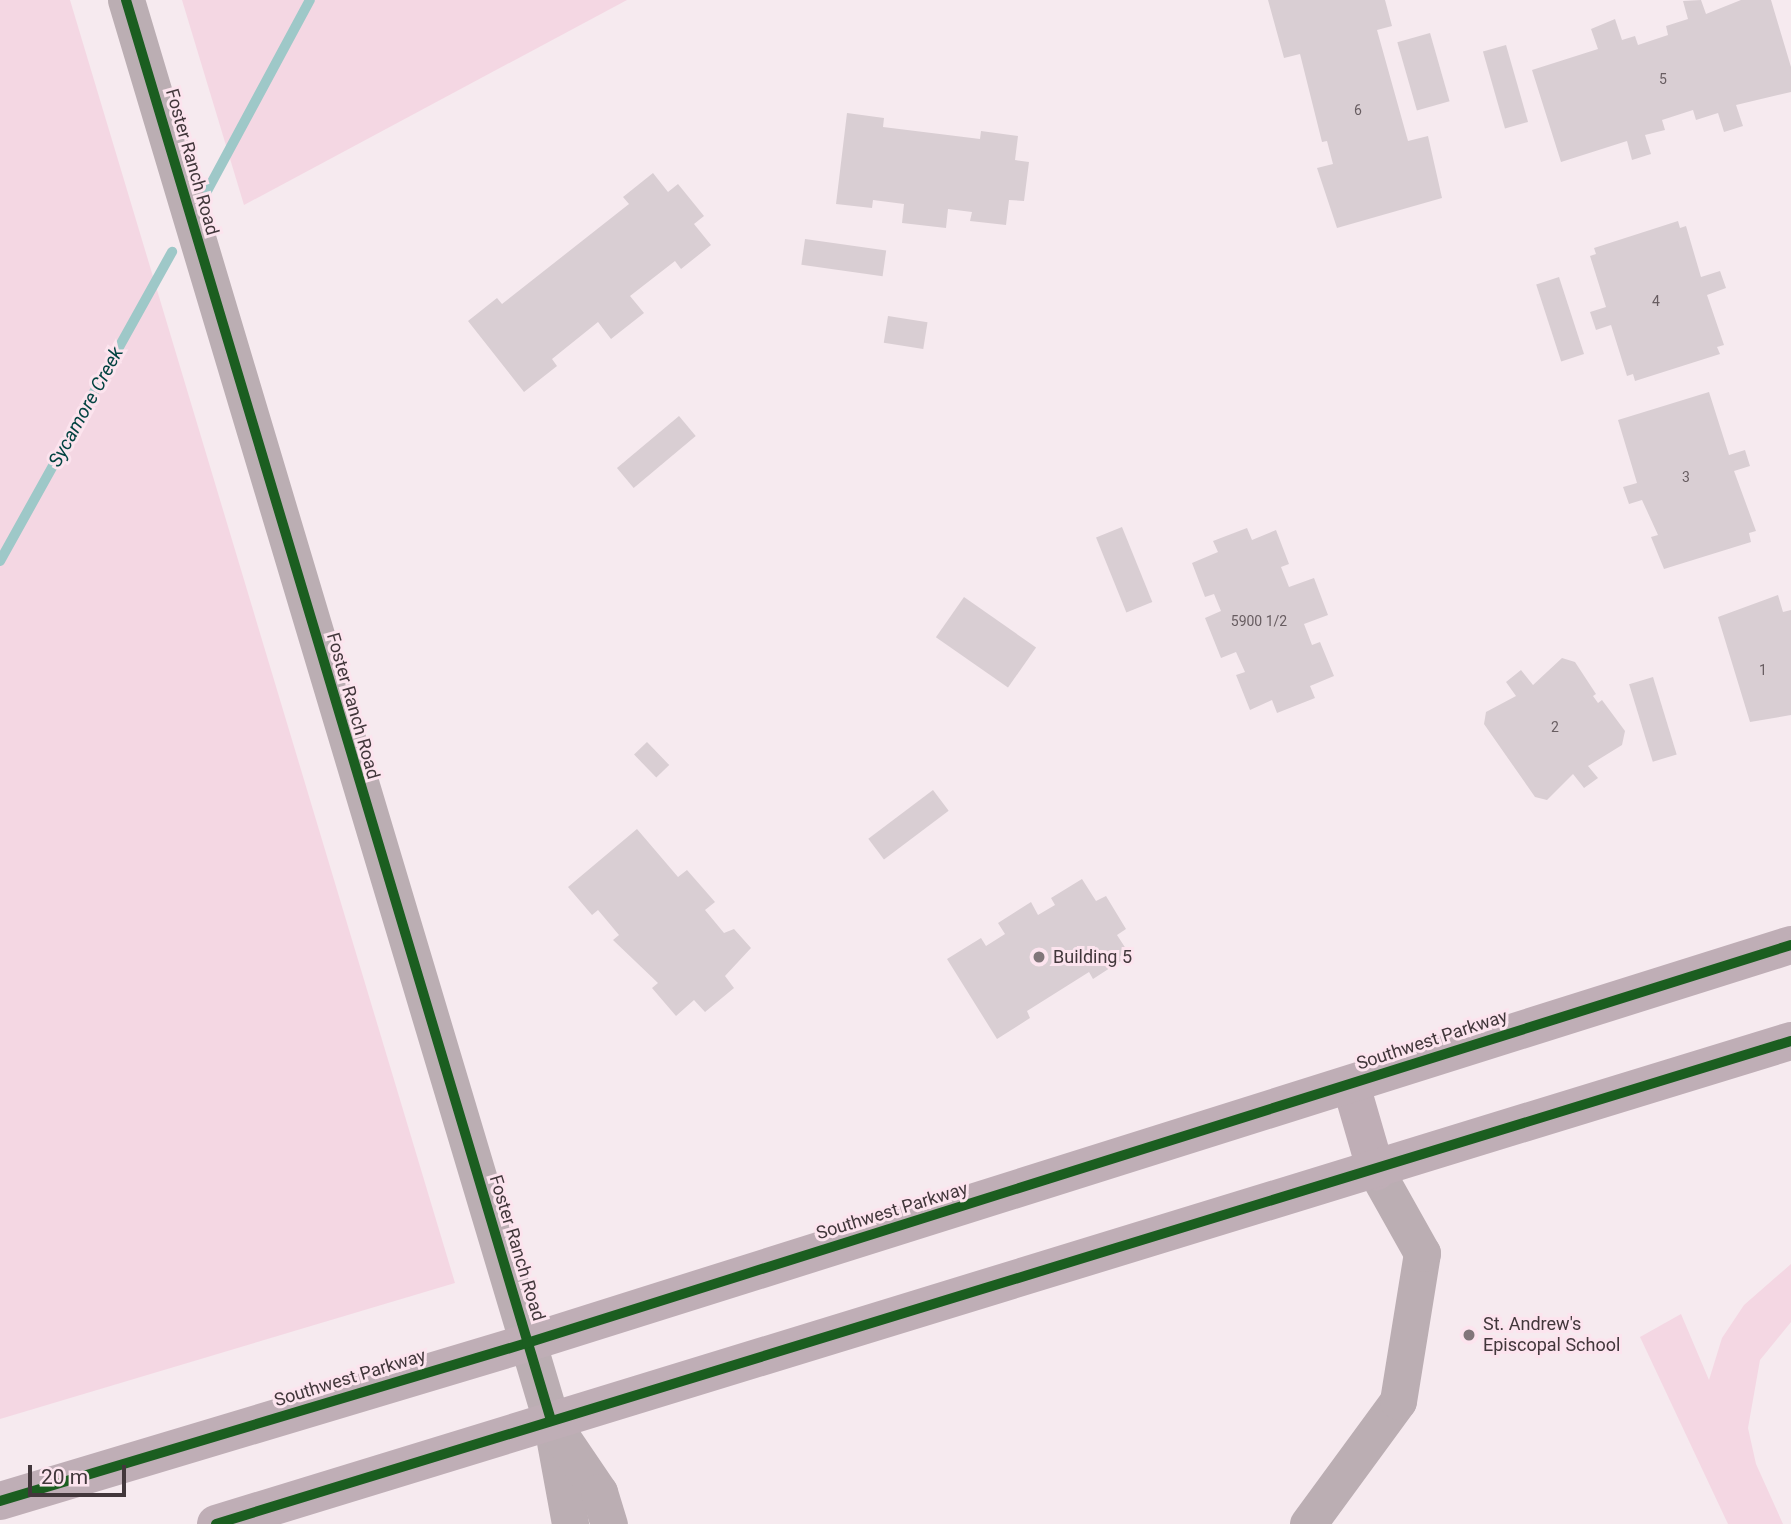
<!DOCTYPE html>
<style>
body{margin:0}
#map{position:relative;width:1791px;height:1524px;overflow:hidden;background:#f6eaef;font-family:Roboto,sans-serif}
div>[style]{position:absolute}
.green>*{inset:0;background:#f4d7e3}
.stream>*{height:10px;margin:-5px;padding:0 5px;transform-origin:5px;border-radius:5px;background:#9ec8c8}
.building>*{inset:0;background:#d9ced3;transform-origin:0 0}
.minor>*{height:37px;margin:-18.5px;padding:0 18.5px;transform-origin:18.5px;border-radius:18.5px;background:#bbaeb3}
.major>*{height:38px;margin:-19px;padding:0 19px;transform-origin:19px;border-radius:19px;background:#bfaeb6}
.cycleway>*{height:10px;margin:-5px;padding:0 5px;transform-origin:5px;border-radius:5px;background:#1b5e20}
.dots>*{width:19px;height:19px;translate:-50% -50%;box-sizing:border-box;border:4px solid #fce4ee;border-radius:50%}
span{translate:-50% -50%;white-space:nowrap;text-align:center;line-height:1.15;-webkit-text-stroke:6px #fce4ee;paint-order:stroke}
.number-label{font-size:14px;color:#685d61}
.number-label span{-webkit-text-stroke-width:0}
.street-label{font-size:18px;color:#42373b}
.poi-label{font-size:18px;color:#42373b}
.left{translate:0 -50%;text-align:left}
.water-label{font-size:19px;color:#024341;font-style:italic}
.scale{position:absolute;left:28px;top:1465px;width:98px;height:32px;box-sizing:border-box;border:4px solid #42373b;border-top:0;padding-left:9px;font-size:21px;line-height:24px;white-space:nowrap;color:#42373b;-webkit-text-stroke:5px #fce4ee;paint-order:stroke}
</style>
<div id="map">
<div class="green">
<i style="clip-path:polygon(0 0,70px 0,455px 1283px,0 1419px)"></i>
<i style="clip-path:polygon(182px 0,627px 0,244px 205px)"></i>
<i style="clip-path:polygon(1791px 1264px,1791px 1322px,1760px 1360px,1748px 1428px,1756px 1464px,1783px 1524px,1728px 1524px,1640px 1337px,1681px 1314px,1709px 1380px,1722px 1338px,1744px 1305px)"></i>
</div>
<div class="stream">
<i style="left:206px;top:193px;width:219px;rotate:-61.7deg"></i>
<i style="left:0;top:561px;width:354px;rotate:-60.9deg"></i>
</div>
<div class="building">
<i style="clip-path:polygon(1268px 0,1385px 0,1392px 26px,1377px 30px,1408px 141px,1428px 136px,1442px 198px,1337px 228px,1317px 168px,1333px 164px,1327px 141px,1322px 142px,1300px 54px,1284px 58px)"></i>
<i style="clip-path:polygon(1701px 0,1706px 14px,1741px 0,1771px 0,1791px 67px,1791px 92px,1736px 105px,1743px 126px,1724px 132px,1718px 113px,1696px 120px,1693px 110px,1662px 120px,1665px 130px,1645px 135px,1651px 154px,1632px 160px,1627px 141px,1561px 162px,1532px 70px,1598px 49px,1591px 29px,1615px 19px,1622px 40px,1635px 36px,1638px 45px,1668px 35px,1666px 26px,1688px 19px,1683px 1px)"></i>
<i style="left:1430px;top:33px;width:71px;height:34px;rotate:74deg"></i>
<i style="left:1506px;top:45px;width:80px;height:24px;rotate:74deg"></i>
<i style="clip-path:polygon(847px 113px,884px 118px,883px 127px,980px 139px,981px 131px,1018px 136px,1015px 160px,1029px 162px,1024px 201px,1009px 200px,1006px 225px,970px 221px,972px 212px,948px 209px,946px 228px,902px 223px,904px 204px,873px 200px,872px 208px,836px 204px)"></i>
<i style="clip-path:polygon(653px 173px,668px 192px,678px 184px,704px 216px,694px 224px,711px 245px,681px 269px,675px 261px,630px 296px,644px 313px,611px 339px,598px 322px,552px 359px,557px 366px,524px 392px,468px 321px,497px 298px,502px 304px,629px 204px,623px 197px)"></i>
<i style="clip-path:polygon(1678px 221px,1680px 228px,1686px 226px,1701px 277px,1720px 271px,1726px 288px,1707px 295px,1724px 345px,1717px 347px,1720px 354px,1635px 381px,1633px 374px,1627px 376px,1611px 325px,1596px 330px,1590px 312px,1606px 307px,1590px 256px,1596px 254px,1594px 248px)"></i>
<i style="left:805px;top:239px;width:82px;height:26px;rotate:8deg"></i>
<i style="left:1559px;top:277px;width:81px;height:24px;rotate:72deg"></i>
<i style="left:888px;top:316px;width:40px;height:27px;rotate:9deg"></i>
<i style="clip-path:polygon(1709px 392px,1729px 455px,1745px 450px,1750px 466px,1734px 471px,1756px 531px,1749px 533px,1751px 542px,1664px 569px,1651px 537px,1658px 535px,1642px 500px,1629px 504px,1623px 487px,1637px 483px,1618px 420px)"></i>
<i style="left:679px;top:416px;width:26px;height:81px;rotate:50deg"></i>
<i style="left:1122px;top:527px;width:81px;height:28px;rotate:68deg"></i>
<i style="clip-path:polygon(1247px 528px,1252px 540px,1276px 530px,1289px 564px,1281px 567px,1289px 587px,1314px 578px,1328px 615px,1304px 624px,1312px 645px,1320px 642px,1334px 676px,1310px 686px,1315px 698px,1277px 713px,1272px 700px,1250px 710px,1236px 675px,1245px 672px,1236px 652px,1221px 658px,1205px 618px,1221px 611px,1214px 594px,1205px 597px,1192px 563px,1218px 552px,1213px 541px)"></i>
<i style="clip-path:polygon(1778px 595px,1783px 612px,1791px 610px,1791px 715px,1750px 722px,1718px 617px)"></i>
<i style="left:964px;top:597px;width:88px;height:49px;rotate:35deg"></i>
<i style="clip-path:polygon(1562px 658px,1575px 662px,1596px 694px,1593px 696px,1598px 703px,1602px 700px,1625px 731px,1622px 745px,1588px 766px,1598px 778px,1584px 788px,1573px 774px,1547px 800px,1535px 797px,1484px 724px,1486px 712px,1516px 696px,1506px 682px,1521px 670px,1533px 685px)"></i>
<i style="left:1653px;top:677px;width:81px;height:25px;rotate:73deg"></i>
<i style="left:647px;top:742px;width:32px;height:18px;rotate:46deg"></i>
<i style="left:933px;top:790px;width:26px;height:81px;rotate:53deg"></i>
<i style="clip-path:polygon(637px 829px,678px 877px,687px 870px,715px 902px,705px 910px,724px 933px,734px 929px,751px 948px,725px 976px,734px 988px,705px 1012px,694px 1000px,676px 1016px,652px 988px,658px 983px,613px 940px,619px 935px,598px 910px,592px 915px,568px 887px)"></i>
<i style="clip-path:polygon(1082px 879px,1096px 901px,1106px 896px,1126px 929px,1117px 935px,1130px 955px,1093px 979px,1089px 972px,1027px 1011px,1030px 1018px,997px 1039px,947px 959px,981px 938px,986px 946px,1005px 934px,998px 923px,1031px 902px,1038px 915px,1055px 905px,1051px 898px)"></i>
</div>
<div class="minor">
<i style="left:126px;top:0;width:1482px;rotate:73.34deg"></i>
<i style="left:551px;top:1420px;width:106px;rotate:79.6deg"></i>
<i style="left:557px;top:1430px;width:75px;rotate:55.9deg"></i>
<i style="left:599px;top:1492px;width:34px;rotate:73deg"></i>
<i style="left:1308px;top:1524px;width:152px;rotate:-53.8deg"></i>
<i style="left:1398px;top:1401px;width:150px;rotate:-80.8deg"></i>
<i style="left:1422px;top:1253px;width:94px;rotate:-119.3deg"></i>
</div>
<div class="major">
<i style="left:1351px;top:1085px;width:90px;rotate:73.8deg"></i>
<i style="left:0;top:1501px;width:550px;rotate:-16.69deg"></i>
<i style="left:527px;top:1343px;width:1325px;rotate:-17.48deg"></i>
<i style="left:216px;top:1524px;width:1647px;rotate:-17.05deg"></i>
</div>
<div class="cycleway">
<i style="left:126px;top:0;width:1482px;rotate:73.34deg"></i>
<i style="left:0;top:1501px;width:550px;rotate:-16.69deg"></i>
<i style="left:527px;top:1343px;width:1325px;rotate:-17.48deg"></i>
<i style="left:216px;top:1524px;width:1647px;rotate:-17.05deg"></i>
</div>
<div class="dots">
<i style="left:1039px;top:957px;background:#81767a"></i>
<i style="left:1469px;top:1335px;background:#81767a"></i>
</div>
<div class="number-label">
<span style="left:1663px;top:79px">5</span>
<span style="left:1358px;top:110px">6</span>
<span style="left:1656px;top:301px">4</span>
<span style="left:1686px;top:477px">3</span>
<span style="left:1259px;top:621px">5900 1/2</span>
<span style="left:1763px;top:670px">1</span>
<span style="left:1555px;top:727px">2</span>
</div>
<div class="street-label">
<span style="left:192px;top:162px;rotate:74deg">Foster Ranch Road</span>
<span style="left:353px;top:706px;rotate:74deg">Foster Ranch Road</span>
<span style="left:1432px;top:1040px;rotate:-18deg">Southwest Parkway</span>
<span style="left:892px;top:1211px;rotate:-17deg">Southwest Parkway</span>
<span style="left:517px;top:1248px;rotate:73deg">Foster Ranch Road</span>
<span style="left:350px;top:1378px;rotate:-17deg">Southwest Parkway</span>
</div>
<div class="poi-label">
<span class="left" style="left:1053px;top:957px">Building 5</span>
<span class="left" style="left:1483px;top:1335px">St. Andrew's<br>Episcopal School</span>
</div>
<div class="water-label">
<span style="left:86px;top:407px;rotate:-61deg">Sycamore Creek</span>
</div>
<div class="scale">20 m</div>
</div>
